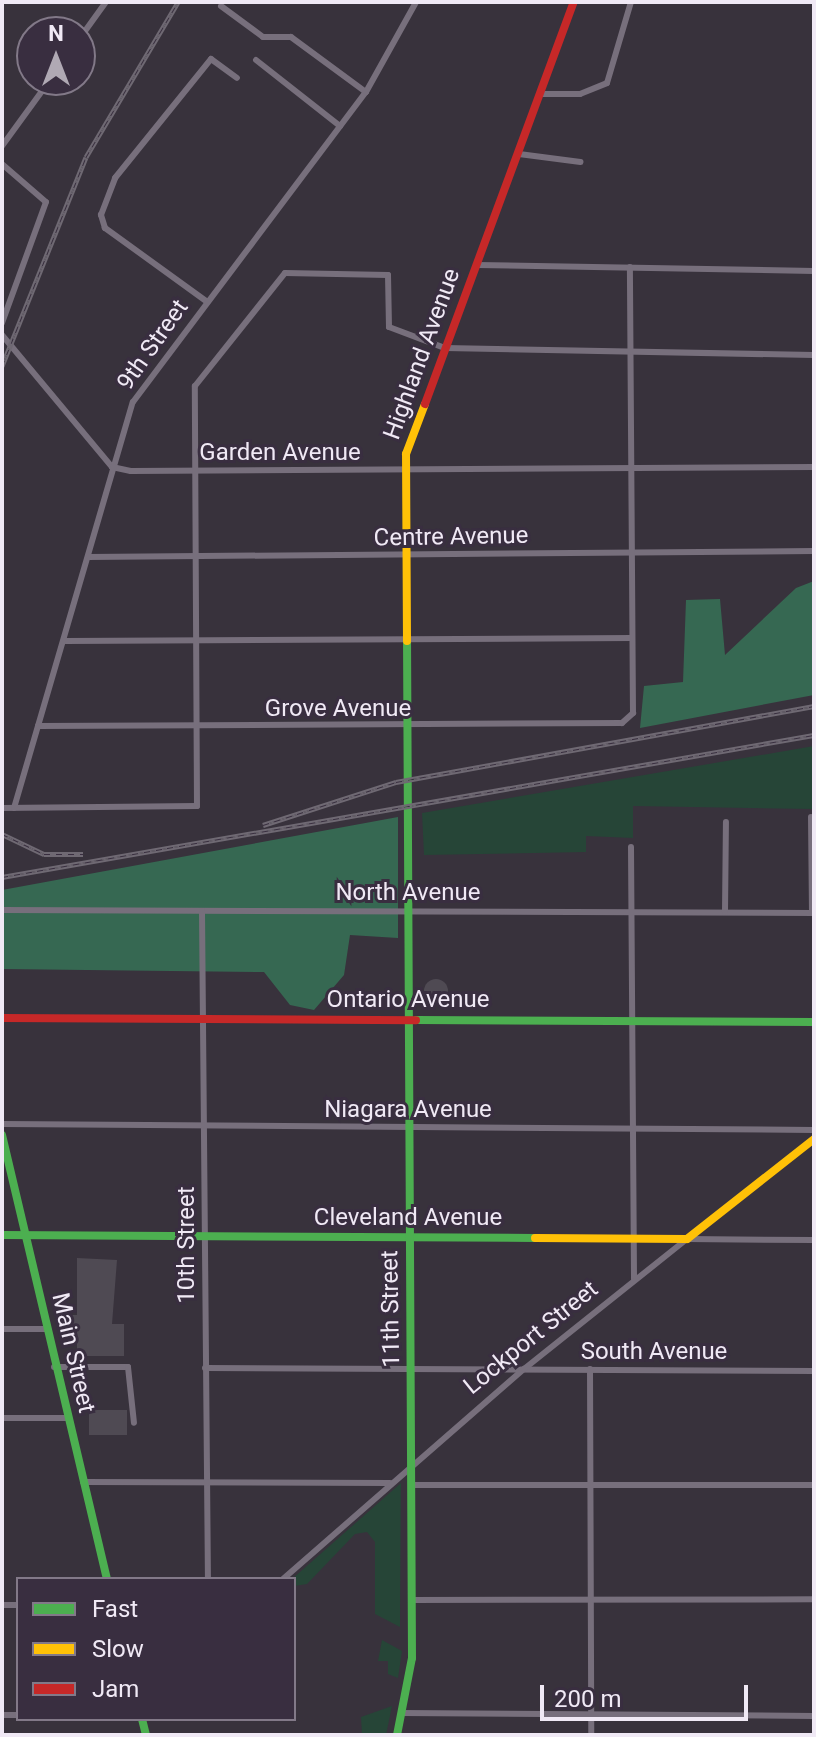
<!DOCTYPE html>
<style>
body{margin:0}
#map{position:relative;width:816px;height:1737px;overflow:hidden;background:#38323c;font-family:Roboto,sans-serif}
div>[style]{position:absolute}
.green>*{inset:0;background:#264537}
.forest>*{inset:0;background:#366852}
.building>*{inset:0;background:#4f4a53;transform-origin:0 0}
.round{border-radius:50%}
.street>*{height:6px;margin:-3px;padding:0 3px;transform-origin:3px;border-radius:3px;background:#776f7c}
.fast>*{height:8px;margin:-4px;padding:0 4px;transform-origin:4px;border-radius:4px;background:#4caf50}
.slow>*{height:8px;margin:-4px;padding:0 4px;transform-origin:4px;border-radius:4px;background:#ffc107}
.jam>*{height:8px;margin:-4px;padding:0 4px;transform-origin:4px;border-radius:4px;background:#c62828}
.rail>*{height:5px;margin-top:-2.5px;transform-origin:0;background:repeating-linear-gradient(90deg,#392e40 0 6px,#6f6973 0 12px);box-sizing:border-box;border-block:2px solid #6f6973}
span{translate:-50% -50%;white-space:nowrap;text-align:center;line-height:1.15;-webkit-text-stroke:6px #392e40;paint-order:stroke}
.street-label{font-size:24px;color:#f0e9f5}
.frame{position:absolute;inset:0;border:4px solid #f0e9f5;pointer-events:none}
.legend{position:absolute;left:16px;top:1577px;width:280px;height:144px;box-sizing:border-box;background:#392e40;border:2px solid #827988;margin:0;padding:10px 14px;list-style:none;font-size:24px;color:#f0e9f5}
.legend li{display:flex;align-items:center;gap:16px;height:40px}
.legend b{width:40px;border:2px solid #827988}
.north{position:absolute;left:16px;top:16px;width:80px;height:80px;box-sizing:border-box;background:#392e40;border:2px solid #827988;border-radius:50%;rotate:0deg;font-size:22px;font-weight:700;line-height:32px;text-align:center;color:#f0e9f5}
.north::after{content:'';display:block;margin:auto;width:28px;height:36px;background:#b0a9b4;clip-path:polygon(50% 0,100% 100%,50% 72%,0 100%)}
.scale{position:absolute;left:540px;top:1685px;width:208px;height:36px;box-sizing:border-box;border:4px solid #f0e9f5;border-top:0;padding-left:10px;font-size:24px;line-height:28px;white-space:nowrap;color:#f0e9f5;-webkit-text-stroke:6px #392e40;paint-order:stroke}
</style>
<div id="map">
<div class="green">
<i style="clip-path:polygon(814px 746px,814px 809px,633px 806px,633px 838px,586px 836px,586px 852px,424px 855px,422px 813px)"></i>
<i style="clip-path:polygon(401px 1483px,400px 1627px,375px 1614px,375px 1542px,367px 1532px,355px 1534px,307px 1584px,294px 1586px,292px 1579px)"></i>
<i style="clip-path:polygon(382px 1640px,402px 1651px,398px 1678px,388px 1674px,388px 1661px,378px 1661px)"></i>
<i style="clip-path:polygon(392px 1706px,386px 1735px,362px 1735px,361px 1717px)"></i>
</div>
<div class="forest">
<i style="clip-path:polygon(814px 581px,814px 695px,640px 728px,644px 686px,683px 682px,686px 600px,720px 599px,725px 655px,796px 588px)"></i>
<i style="clip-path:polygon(398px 817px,398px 938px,350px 935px,344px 975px,314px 1010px,290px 1005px,264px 972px,2px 969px,2px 890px)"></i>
</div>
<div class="building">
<i class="round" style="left:424px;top:979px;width:24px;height:24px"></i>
<i style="clip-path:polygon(77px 1258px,117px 1260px,112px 1324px,124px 1324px,124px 1356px,77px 1356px,77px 1325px,59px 1325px,59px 1315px,77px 1315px)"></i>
<i style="left:89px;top:1410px;width:38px;height:25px"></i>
</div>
<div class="street">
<i style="left:221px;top:6px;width:52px;rotate:36.4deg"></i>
<i style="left:263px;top:37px;width:28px"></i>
<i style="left:291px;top:37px;width:93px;rotate:36.3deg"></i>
<i style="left:80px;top:38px;width:44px;rotate:-54.2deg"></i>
<i style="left:256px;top:60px;width:107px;rotate:38.2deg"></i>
<i style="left:540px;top:94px;width:40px"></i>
<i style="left:580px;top:94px;width:29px;rotate:-22deg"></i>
<i style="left:607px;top:83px;width:84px;rotate:-73.5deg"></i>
<i style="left:2px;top:146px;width:82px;rotate:-54deg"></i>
<i style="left:519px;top:154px;width:62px;rotate:7.5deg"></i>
<i style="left:2px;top:164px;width:58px;rotate:40.8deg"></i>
<i style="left:46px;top:202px;width:129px;rotate:110deg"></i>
<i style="left:477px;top:265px;width:337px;rotate:1deg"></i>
<i style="left:206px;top:301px;width:125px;rotate:-144.1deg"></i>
<i style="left:105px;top:228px;width:14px;rotate:-107deg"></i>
<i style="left:101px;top:215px;width:40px;rotate:-69deg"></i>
<i style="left:115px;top:178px;width:153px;rotate:-51.1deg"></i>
<i style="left:211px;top:59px;width:32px;rotate:36deg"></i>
<i style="left:2px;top:335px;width:172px;rotate:50.2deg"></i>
<i style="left:112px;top:467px;width:19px;rotate:12deg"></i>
<i style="left:131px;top:471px;width:683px;rotate:-0.34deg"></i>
<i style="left:88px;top:557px;width:726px;rotate:-0.47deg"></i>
<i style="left:65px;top:641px;width:567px;rotate:-0.3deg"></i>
<i style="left:38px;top:726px;width:584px;rotate:-0.29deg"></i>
<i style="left:622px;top:723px;width:15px;rotate:-42deg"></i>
<i style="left:633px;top:713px;width:446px;rotate:-90.4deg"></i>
<i style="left:2px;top:808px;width:195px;rotate:-0.6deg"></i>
<i style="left:197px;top:806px;width:420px;rotate:-90.3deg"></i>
<i style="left:195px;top:386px;width:144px;rotate:-51.5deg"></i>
<i style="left:285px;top:273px;width:103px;rotate:1.1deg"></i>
<i style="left:388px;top:275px;width:52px;rotate:88.9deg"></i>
<i style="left:389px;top:327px;width:60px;rotate:20.6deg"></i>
<i style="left:445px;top:348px;width:369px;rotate:1.1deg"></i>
<i style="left:14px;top:808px;width:423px;rotate:-73.7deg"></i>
<i style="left:133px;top:402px;width:388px;rotate:-53.1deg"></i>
<i style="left:366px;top:92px;width:103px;rotate:-60.9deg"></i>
<i style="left:811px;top:817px;width:96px;rotate:89.4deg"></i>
<i style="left:631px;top:847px;width:432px;rotate:89.6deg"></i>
<i style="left:2px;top:910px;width:812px;rotate:0.21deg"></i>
<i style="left:202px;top:911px;width:668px;rotate:89.49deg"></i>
<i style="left:725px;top:912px;width:90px;rotate:-89.4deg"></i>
<i style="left:2px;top:1124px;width:812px;rotate:0.42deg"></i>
<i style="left:2px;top:1329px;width:44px"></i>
<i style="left:54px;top:1367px;width:74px"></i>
<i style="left:128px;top:1367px;width:56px;rotate:83.9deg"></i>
<i style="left:205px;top:1368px;width:609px;rotate:0.28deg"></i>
<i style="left:590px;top:1369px;width:366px;rotate:89.8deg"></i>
<i style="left:2px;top:1418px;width:65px"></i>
<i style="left:83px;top:1482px;width:307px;rotate:0.2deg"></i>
<i style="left:412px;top:1485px;width:402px"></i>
<i style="left:283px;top:1579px;width:320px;rotate:-41.1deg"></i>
<i style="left:524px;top:1369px;width:208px;rotate:-38.6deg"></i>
<i style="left:687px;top:1239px;width:127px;rotate:0.5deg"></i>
<i style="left:412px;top:1600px;width:402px;rotate:-0.1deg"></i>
<i style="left:2px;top:1605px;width:16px"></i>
<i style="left:401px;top:1713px;width:413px;rotate:0.4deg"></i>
<i style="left:2px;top:1715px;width:16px"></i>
</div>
<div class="fast">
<i style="left:416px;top:1020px;width:398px;rotate:0.3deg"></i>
<i style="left:2px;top:1135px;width:456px;rotate:76.7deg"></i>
<i style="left:2px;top:1235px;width:533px;rotate:0.32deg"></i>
<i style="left:142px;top:1719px;width:16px;rotate:76deg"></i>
<i style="left:397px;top:1735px;width:78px;rotate:-79deg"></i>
<i style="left:412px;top:1658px;width:1017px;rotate:-90.28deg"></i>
</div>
<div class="slow">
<i style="left:407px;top:641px;width:187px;rotate:-90.3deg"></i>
<i style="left:406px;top:454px;width:53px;rotate:-69.2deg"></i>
<i style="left:535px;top:1238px;width:152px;rotate:0.4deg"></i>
<i style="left:687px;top:1239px;width:162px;rotate:-38.2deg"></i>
</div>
<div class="jam">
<i style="left:425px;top:404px;width:429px;rotate:-69.7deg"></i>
<i style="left:2px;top:1018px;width:414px;rotate:0.3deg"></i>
</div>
<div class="rail">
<i style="left:2px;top:366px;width:225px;rotate:-68.1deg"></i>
<i style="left:86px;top:157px;width:180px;rotate:-59.3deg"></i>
<i style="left:263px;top:825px;width:140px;rotate:-17.9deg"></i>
<i style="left:396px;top:782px;width:425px;rotate:-10.3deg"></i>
<i style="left:2px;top:834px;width:47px;rotate:25.5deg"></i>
<i style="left:44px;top:854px;width:39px"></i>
<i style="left:2px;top:877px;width:824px;rotate:-9.92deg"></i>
</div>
<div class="street-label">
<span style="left:153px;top:345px;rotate:-55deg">9th Street</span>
<span style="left:422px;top:354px;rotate:-70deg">Highland Avenue</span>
<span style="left:280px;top:453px">Garden Avenue</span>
<span style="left:451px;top:537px;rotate:-1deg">Centre Avenue</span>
<span style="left:338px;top:709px">Grove Avenue</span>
<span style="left:408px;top:893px">North Avenue</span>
<span style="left:408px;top:1000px">Ontario Avenue</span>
<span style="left:408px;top:1110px">Niagara Avenue</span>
<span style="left:408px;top:1218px">Cleveland Avenue</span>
<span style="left:187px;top:1245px;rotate:-90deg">10th Street</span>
<span style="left:391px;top:1309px;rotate:-91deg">11th Street</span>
<span style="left:531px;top:1338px;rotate:-39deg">Lockport Street</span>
<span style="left:654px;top:1352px">South Avenue</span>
<span style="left:73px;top:1353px;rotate:77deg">Main Street</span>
</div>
<div class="frame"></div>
<ul class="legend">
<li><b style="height:10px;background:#4caf50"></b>Fast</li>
<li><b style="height:10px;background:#ffc107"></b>Slow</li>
<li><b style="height:10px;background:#c62828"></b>Jam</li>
</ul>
<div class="north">N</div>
<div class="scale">200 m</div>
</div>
